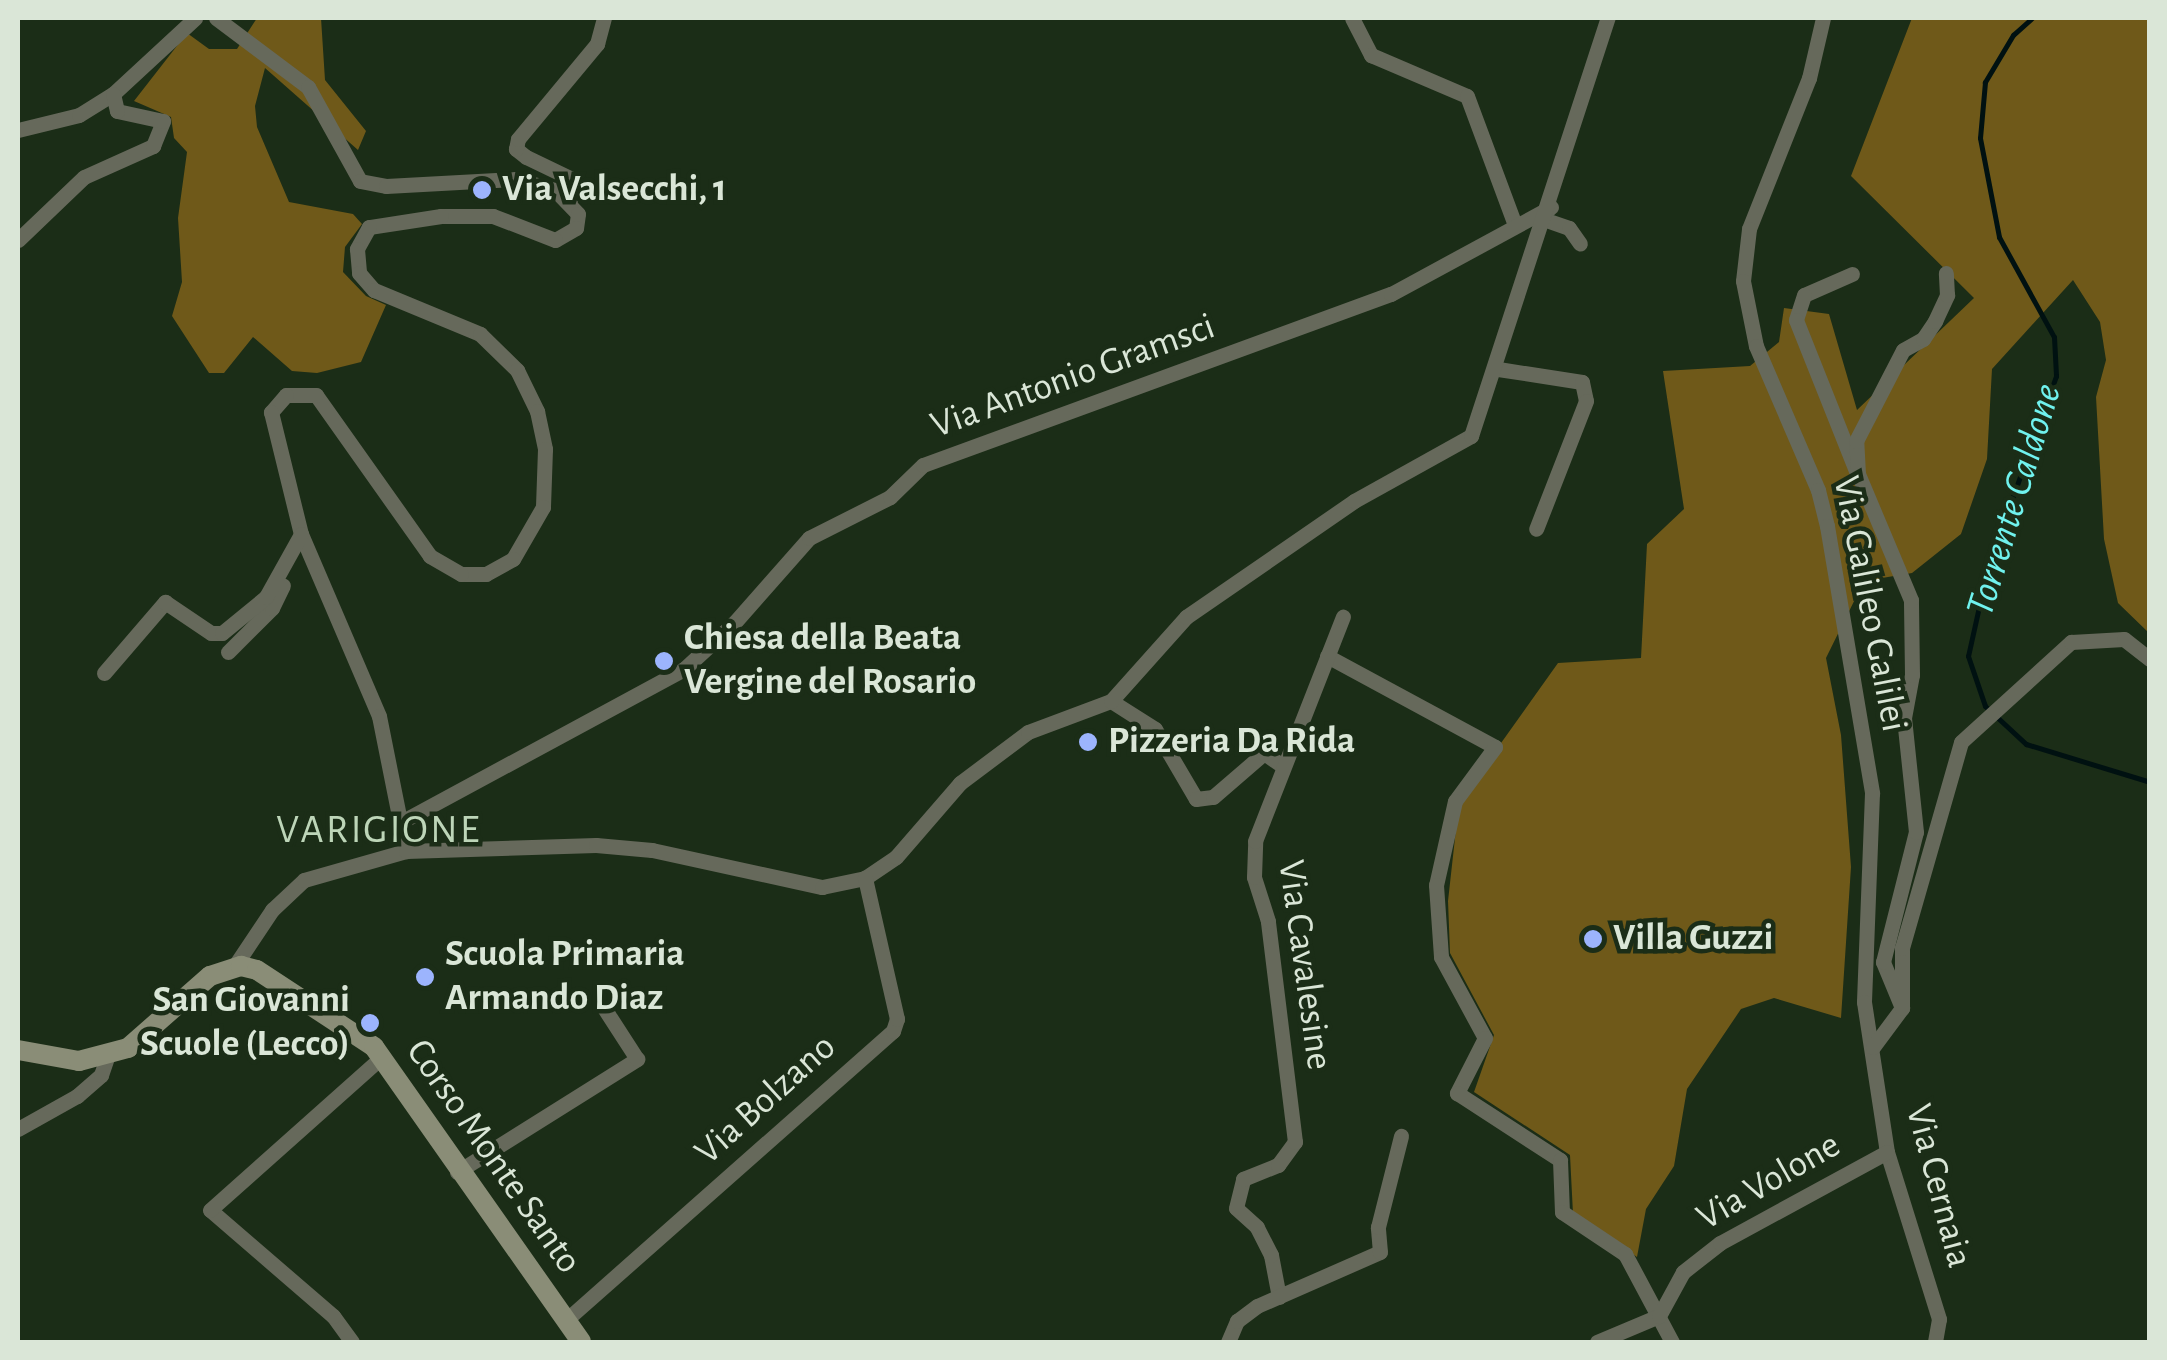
<!DOCTYPE html>
<style>
body{margin:0}
#map{position:relative;width:2167px;height:1360px;overflow:hidden;background:#1b2d17;font-family:"Alegreya Sans",sans-serif}
div>[style]{position:absolute}
.forest>*{inset:0;background:#6f5919}
.stream>*{height:5px;margin:-2.5px;padding:0 2.5px;transform-origin:2.5px;border-radius:2.5px;background:#011}
.minor>*{height:15px;margin:-7.5px;padding:0 7.5px;transform-origin:7.5px;border-radius:7.5px;background:#66695b}
.secondary>*{height:20px;margin:-10px;padding:0 10px;transform-origin:10px;border-radius:10px;background:#8a8d77}
.dots>*{width:28px;height:28px;translate:-50% -50%;box-sizing:border-box;border:5px solid #1b2d17;border-radius:50%}
span{translate:-50% -50%;white-space:nowrap;text-align:center;line-height:1.15;-webkit-text-stroke:9px #1b2d17;paint-order:stroke}
.poi-label{font-size:38px;color:#dae6d7;font-weight:700}
.left{translate:0 -50%;text-align:left}
.right{translate:-100% -50%;text-align:right}
.street-label{font-size:38px;color:#dae6d7}
.water-label{font-size:40px;color:#70f2ee;font-style:italic}
.neighbourhood-label{font-size:40px;color:#bdd5b8;letter-spacing:2.5px}
.frame{position:absolute;inset:0;border:20px solid #dae6d7;pointer-events:none}
</style>
<div id="map">
<div class="forest">
<i style="clip-path:polygon(257px 18px,321px 18px,325px 80px,366px 131px,358px 150px,265px 68px,255px 106px,257px 127px,289px 202px,353px 214px,362px 224px,345px 247px,343px 272px,366px 296px,386px 305px,361px 362px,317px 373px,292px 371px,253px 337px,224px 373px,209px 373px,172px 316px,182px 282px,178px 218px,187px 152px,174px 138px,171px 117px,134px 101px,187px 33px,209px 49px,237px 49px)"></i>
<i style="clip-path:polygon(1912px 18px,2149px 18px,2149px 633px,2118px 603px,2104px 539px,2096px 397px,2106px 360px,2100px 322px,2073px 280px,1992px 369px,1987px 459px,1961px 534px,1912px 573px,1864px 581px,1826px 658px,1841px 735px,1851px 867px,1841px 1018px,1774px 998px,1741px 1009px,1687px 1089px,1674px 1166px,1646px 1209px,1637px 1257px,1573px 1214px,1570px 1155px,1474px 1092px,1494px 1035px,1450px 953px,1448px 901px,1459px 802px,1558px 663px,1641px 658px,1647px 544px,1684px 509px,1663px 371px,1750px 366px,1779px 342px,1784px 308px,1829px 314px,1857px 410px,1974px 298px,1851px 176px)"></i>
</div>
<div class="stream">
<i style="left:2032px;top:18px;width:25px;rotate:138deg"></i>
<i style="left:2013px;top:35px;width:55px;rotate:120.8deg"></i>
<i style="left:1985px;top:82px;width:56px;rotate:95.1deg"></i>
<i style="left:1980px;top:138px;width:101px;rotate:79.1deg"></i>
<i style="left:1999px;top:237px;width:114px;rotate:61.2deg"></i>
<i style="left:2054px;top:337px;width:39px;rotate:87deg"></i>
<i style="left:2056px;top:376px;width:202px;rotate:109.7deg"></i>
<i style="left:1988px;top:566px;width:92px;rotate:102.5deg"></i>
<i style="left:1968px;top:656px;width:53px;rotate:71.2deg"></i>
<i style="left:1985px;top:706px;width:56px;rotate:42.8deg"></i>
<i style="left:2026px;top:744px;width:130px;rotate:17deg"></i>
</div>
<div class="minor">
<i style="left:216px;top:18px;width:115px;rotate:36.9deg"></i>
<i style="left:308px;top:87px;width:107px;rotate:61deg"></i>
<i style="left:360px;top:181px;width:26px;rotate:11deg"></i>
<i style="left:386px;top:186px;width:130px;rotate:-3.1deg"></i>
<i style="left:516px;top:179px;width:41px;rotate:15.8deg"></i>
<i style="left:555px;top:190px;width:33px;rotate:46deg"></i>
<i style="left:578px;top:214px;width:14px;rotate:98deg"></i>
<i style="left:576px;top:228px;width:24px;rotate:150deg"></i>
<i style="left:555px;top:240px;width:66px;rotate:-158.8deg"></i>
<i style="left:493px;top:216px;width:52px;rotate:180deg"></i>
<i style="left:441px;top:216px;width:73px;rotate:171.3deg"></i>
<i style="left:369px;top:227px;width:25px;rotate:119deg"></i>
<i style="left:357px;top:249px;width:24px;rotate:85deg"></i>
<i style="left:359px;top:273px;width:23px;rotate:49deg"></i>
<i style="left:374px;top:290px;width:115px;rotate:22.5deg"></i>
<i style="left:480px;top:334px;width:52px;rotate:44.2deg"></i>
<i style="left:517px;top:370px;width:46px;rotate:64deg"></i>
<i style="left:537px;top:411px;width:39px;rotate:78deg"></i>
<i style="left:545px;top:449px;width:58px;rotate:92deg"></i>
<i style="left:543px;top:507px;width:60px;rotate:120deg"></i>
<i style="left:513px;top:559px;width:31px;rotate:151deg"></i>
<i style="left:486px;top:574px;width:25px;rotate:180deg"></i>
<i style="left:461px;top:574px;width:36px;rotate:-150deg"></i>
<i style="left:430px;top:556px;width:197px;rotate:-125.3deg"></i>
<i style="left:316px;top:395px;width:30px;rotate:180deg"></i>
<i style="left:286px;top:395px;width:23px;rotate:131deg"></i>
<i style="left:271px;top:412px;width:126px;rotate:76.2deg"></i>
<i style="left:301px;top:534px;width:198px;rotate:66.8deg"></i>
<i style="left:379px;top:716px;width:138px;rotate:78.7deg"></i>
<i style="left:1352px;top:18px;width:42px;rotate:62.8deg"></i>
<i style="left:1371px;top:55px;width:104px;rotate:23.1deg"></i>
<i style="left:1467px;top:96px;width:138px;rotate:69.6deg"></i>
<i style="left:1823px;top:18px;width:62px;rotate:103.1deg"></i>
<i style="left:1809px;top:78px;width:162px;rotate:111.7deg"></i>
<i style="left:1749px;top:229px;width:52px;rotate:96.6deg"></i>
<i style="left:1743px;top:281px;width:66px;rotate:78.7deg"></i>
<i style="left:1756px;top:346px;width:157px;rotate:66.7deg"></i>
<i style="left:1818px;top:490px;width:37px;rotate:76deg"></i>
<i style="left:1827px;top:526px;width:271px;rotate:80.4deg"></i>
<i style="left:1872px;top:793px;width:209px;rotate:92.2deg"></i>
<i style="left:1864px;top:1002px;width:152px;rotate:81.3deg"></i>
<i style="left:1887px;top:1152px;width:175px;rotate:72.7deg"></i>
<i style="left:1939px;top:1319px;width:23px;rotate:100deg"></i>
<i style="left:18px;top:130px;width:63px;rotate:-13.8deg"></i>
<i style="left:79px;top:115px;width:40px;rotate:-32deg"></i>
<i style="left:113px;top:94px;width:112px;rotate:-42.8deg"></i>
<i style="left:570px;top:200px;width:20px;rotate:-79deg"></i>
<i style="left:574px;top:180px;width:53px;rotate:-154.4deg"></i>
<i style="left:526px;top:157px;width:13px;rotate:-141deg"></i>
<i style="left:516px;top:149px;width:10px;rotate:-79deg"></i>
<i style="left:518px;top:139px;width:124px;rotate:-50.3deg"></i>
<i style="left:597px;top:44px;width:27px;rotate:-75deg"></i>
<i style="left:1546px;top:220px;width:24px;rotate:19deg"></i>
<i style="left:1569px;top:228px;width:19px;rotate:55deg"></i>
<i style="left:18px;top:240px;width:91px;rotate:-43.7deg"></i>
<i style="left:84px;top:177px;width:76px;rotate:-24.2deg"></i>
<i style="left:153px;top:146px;width:27px;rotate:-68deg"></i>
<i style="left:163px;top:121px;width:47px;rotate:-167.7deg"></i>
<i style="left:117px;top:111px;width:17px;rotate:-103deg"></i>
<i style="left:1852px;top:274px;width:52px;rotate:156.4deg"></i>
<i style="left:1804px;top:295px;width:26px;rotate:108deg"></i>
<i style="left:1796px;top:320px;width:162px;rotate:68.3deg"></i>
<i style="left:1498px;top:369px;width:85px;rotate:8.8deg"></i>
<i style="left:1582px;top:382px;width:19px;rotate:78deg"></i>
<i style="left:1586px;top:401px;width:137px;rotate:111.3deg"></i>
<i style="left:228px;top:652px;width:62px;rotate:-45deg"></i>
<i style="left:272px;top:608px;width:25px;rotate:-64deg"></i>
<i style="left:1327px;top:656px;width:191px;rotate:28.4deg"></i>
<i style="left:1495px;top:747px;width:67px;rotate:126.5deg"></i>
<i style="left:1455px;top:801px;width:86px;rotate:102.7deg"></i>
<i style="left:1436px;top:885px;width:72px;rotate:86deg"></i>
<i style="left:1441px;top:957px;width:92px;rotate:61.5deg"></i>
<i style="left:1485px;top:1038px;width:62px;rotate:117deg"></i>
<i style="left:1457px;top:1093px;width:123px;rotate:33deg"></i>
<i style="left:1560px;top:1160px;width:52px;rotate:87.8deg"></i>
<i style="left:1562px;top:1212px;width:76px;rotate:33.7deg"></i>
<i style="left:1625px;top:1254px;width:100px;rotate:61.9deg"></i>
<i style="left:104px;top:673px;width:94px;rotate:-49.3deg"></i>
<i style="left:165px;top:602px;width:55px;rotate:34deg"></i>
<i style="left:211px;top:633px;width:11px"></i>
<i style="left:222px;top:633px;width:57px;rotate:-39.3deg"></i>
<i style="left:266px;top:597px;width:72px;rotate:-60.9deg"></i>
<i style="left:1111px;top:701px;width:52px;rotate:32.5deg"></i>
<i style="left:1155px;top:729px;width:81px;rotate:59.6deg"></i>
<i style="left:1196px;top:799px;width:17px;rotate:-7deg"></i>
<i style="left:1213px;top:797px;width:67px;rotate:-40.8deg"></i>
<i style="left:1264px;top:753px;width:19px;rotate:35deg"></i>
<i style="left:401px;top:822px;width:322px;rotate:-28.4deg"></i>
<i style="left:684px;top:669px;width:69px;rotate:-42.7deg"></i>
<i style="left:735px;top:622px;width:112px;rotate:-48.6deg"></i>
<i style="left:809px;top:538px;width:91px;rotate:-26.8deg"></i>
<i style="left:890px;top:497px;width:46px;rotate:-44.1deg"></i>
<i style="left:923px;top:465px;width:498px;rotate:-20.1deg"></i>
<i style="left:1391px;top:294px;width:182px;rotate:-28.5deg"></i>
<i style="left:234px;top:967px;width:69px;rotate:-56.3deg"></i>
<i style="left:272px;top:910px;width:44px;rotate:-43.2deg"></i>
<i style="left:304px;top:880px;width:106px;rotate:-15.9deg"></i>
<i style="left:406px;top:851px;width:190px;rotate:-1.8deg"></i>
<i style="left:596px;top:845px;width:56px;rotate:5.1deg"></i>
<i style="left:652px;top:850px;width:174px;rotate:12.3deg"></i>
<i style="left:822px;top:887px;width:44px;rotate:-11.8deg"></i>
<i style="left:865px;top:878px;width:37px;rotate:-34deg"></i>
<i style="left:896px;top:857px;width:98px;rotate:-49.1deg"></i>
<i style="left:960px;top:783px;width:85px;rotate:-36.9deg"></i>
<i style="left:1028px;top:732px;width:89px;rotate:-20.5deg"></i>
<i style="left:1111px;top:701px;width:113px;rotate:-48.2deg"></i>
<i style="left:1186px;top:617px;width:204px;rotate:-34.6deg"></i>
<i style="left:1354px;top:501px;width:134px;rotate:-29.1deg"></i>
<i style="left:1471px;top:436px;width:440px;rotate:-71.9deg"></i>
<i style="left:1902px;top:1008px;width:50px;rotate:-112.4deg"></i>
<i style="left:1883px;top:962px;width:134px;rotate:-75.8deg"></i>
<i style="left:1916px;top:832px;width:115px;rotate:-96deg"></i>
<i style="left:1904px;top:718px;width:44px;rotate:-79.5deg"></i>
<i style="left:1912px;top:675px;width:75px;rotate:-90.8deg"></i>
<i style="left:1911px;top:600px;width:137px;rotate:-112.8deg"></i>
<i style="left:1858px;top:474px;width:33px;rotate:-93deg"></i>
<i style="left:1856px;top:441px;width:102px;rotate:-62.7deg"></i>
<i style="left:1903px;top:350px;width:23px;rotate:-29deg"></i>
<i style="left:1923px;top:339px;width:22px;rotate:-56deg"></i>
<i style="left:1935px;top:321px;width:29px;rotate:-65deg"></i>
<i style="left:1947px;top:295px;width:22px;rotate:-93deg"></i>
<i style="left:1873px;top:1047px;width:49px;rotate:-53.4deg"></i>
<i style="left:1902px;top:1008px;width:60px;rotate:-90deg"></i>
<i style="left:1902px;top:948px;width:214px;rotate:-74deg"></i>
<i style="left:1961px;top:742px;width:149px;rotate:-42.3deg"></i>
<i style="left:2071px;top:642px;width:53px;rotate:-3.2deg"></i>
<i style="left:2124px;top:639px;width:33px;rotate:38deg"></i>
<i style="left:18px;top:1129px;width:68px;rotate:-29.2deg"></i>
<i style="left:77px;top:1096px;width:32px;rotate:-41deg"></i>
<i style="left:101px;top:1075px;width:21px;rotate:-71deg"></i>
<i style="left:457px;top:1172px;width:213px;rotate:-32.1deg"></i>
<i style="left:637px;top:1059px;width:61px;rotate:-122.9deg"></i>
<i style="left:1279px;top:1297px;width:43px;rotate:-100.8deg"></i>
<i style="left:1271px;top:1255px;width:31px;rotate:-117deg"></i>
<i style="left:1257px;top:1227px;width:28px;rotate:-138deg"></i>
<i style="left:1236px;top:1208px;width:30px;rotate:-76deg"></i>
<i style="left:1243px;top:1179px;width:38px;rotate:-22deg"></i>
<i style="left:1278px;top:1165px;width:29px;rotate:-54deg"></i>
<i style="left:1295px;top:1142px;width:223px;rotate:-97deg"></i>
<i style="left:1268px;top:921px;width:46px;rotate:-107.7deg"></i>
<i style="left:1254px;top:877px;width:36px;rotate:-88deg"></i>
<i style="left:1255px;top:841px;width:241px;rotate:-68.6deg"></i>
<i style="left:565px;top:1321px;width:438px;rotate:-41.5deg"></i>
<i style="left:893px;top:1031px;width:13px;rotate:-72deg"></i>
<i style="left:897px;top:1019px;width:145px;rotate:-102.8deg"></i>
<i style="left:352px;top:1342px;width:32px;rotate:-126deg"></i>
<i style="left:333px;top:1316px;width:162px;rotate:-139.2deg"></i>
<i style="left:210px;top:1210px;width:230px;rotate:-41.7deg"></i>
<i style="left:1228px;top:1342px;width:23px;rotate:-67deg"></i>
<i style="left:1237px;top:1321px;width:25px;rotate:-37deg"></i>
<i style="left:1257px;top:1306px;width:134px;rotate:-23.7deg"></i>
<i style="left:1380px;top:1252px;width:25px;rotate:-95deg"></i>
<i style="left:1378px;top:1227px;width:94px;rotate:-75.8deg"></i>
<i style="left:1597px;top:1342px;width:67px;rotate:-22.8deg"></i>
<i style="left:1659px;top:1316px;width:50px;rotate:-61.4deg"></i>
<i style="left:1683px;top:1272px;width:47px;rotate:-38.1deg"></i>
<i style="left:1720px;top:1243px;width:190px;rotate:-28.6deg"></i>
</div>
<div class="secondary">
<i style="left:18px;top:1050px;width:62px;rotate:10.2deg"></i>
<i style="left:79px;top:1061px;width:51px;rotate:-14.9deg"></i>
<i style="left:128px;top:1048px;width:109px;rotate:-41.3deg"></i>
<i style="left:210px;top:976px;width:33px;rotate:-18deg"></i>
<i style="left:241px;top:966px;width:16px;rotate:14deg"></i>
<i style="left:257px;top:970px;width:140px;rotate:33.3deg"></i>
<i style="left:374px;top:1047px;width:360px;rotate:54.9deg"></i>
</div>
<div class="dots">
<i style="left:482px;top:190px;background:#9cb4fd"></i>
<i style="left:664px;top:661px;background:#9cb4fd"></i>
<i style="left:1088px;top:742px;background:#9cb4fd"></i>
<i style="left:1593px;top:939px;background:#9cb4fd"></i>
<i style="left:425px;top:977px;background:#9cb4fd"></i>
<i style="left:370px;top:1023px;background:#9cb4fd"></i>
</div>
<div class="poi-label">
<span class="left" style="left:502px;top:190px">Via Valsecchi, 1</span>
<span class="left" style="left:684px;top:661px">Chiesa della Beata<br>Vergine del Rosario</span>
<span class="left" style="left:1108px;top:742px">Pizzeria Da Rida</span>
<span class="left" style="left:1613px;top:939px">Villa Guzzi</span>
<span class="left" style="left:445px;top:977px">Scuola Primaria<br>Armando Diaz</span>
<span class="right" style="left:350px;top:1023px">San Giovanni<br>Scuole (Lecco)</span>
</div>
<div class="street-label">
<span style="left:1073px;top:377px;rotate:-20deg">Via Antonio Gramsci</span>
<span style="left:1869px;top:604px;rotate:79deg">Via Galileo Galilei</span>
<span style="left:1304px;top:965px;rotate:82deg">Via Cavalesine</span>
<span style="left:766px;top:1100px;rotate:-42deg">Via Bolzano</span>
<span style="left:493px;top:1157px;rotate:55deg">Corso Monte Santo</span>
<span style="left:1769px;top:1182px;rotate:-30deg">Via Volone</span>
<span style="left:1938px;top:1186px;rotate:75deg">Via Cernaia</span>
</div>
<div class="water-label">
<span style="left:2014px;top:500px;rotate:-73deg">Torrente Caldone</span>
</div>
<div class="neighbourhood-label">
<span style="left:379px;top:830px">VARIGIONE</span>
</div>
<div class="frame"></div>
</div>
